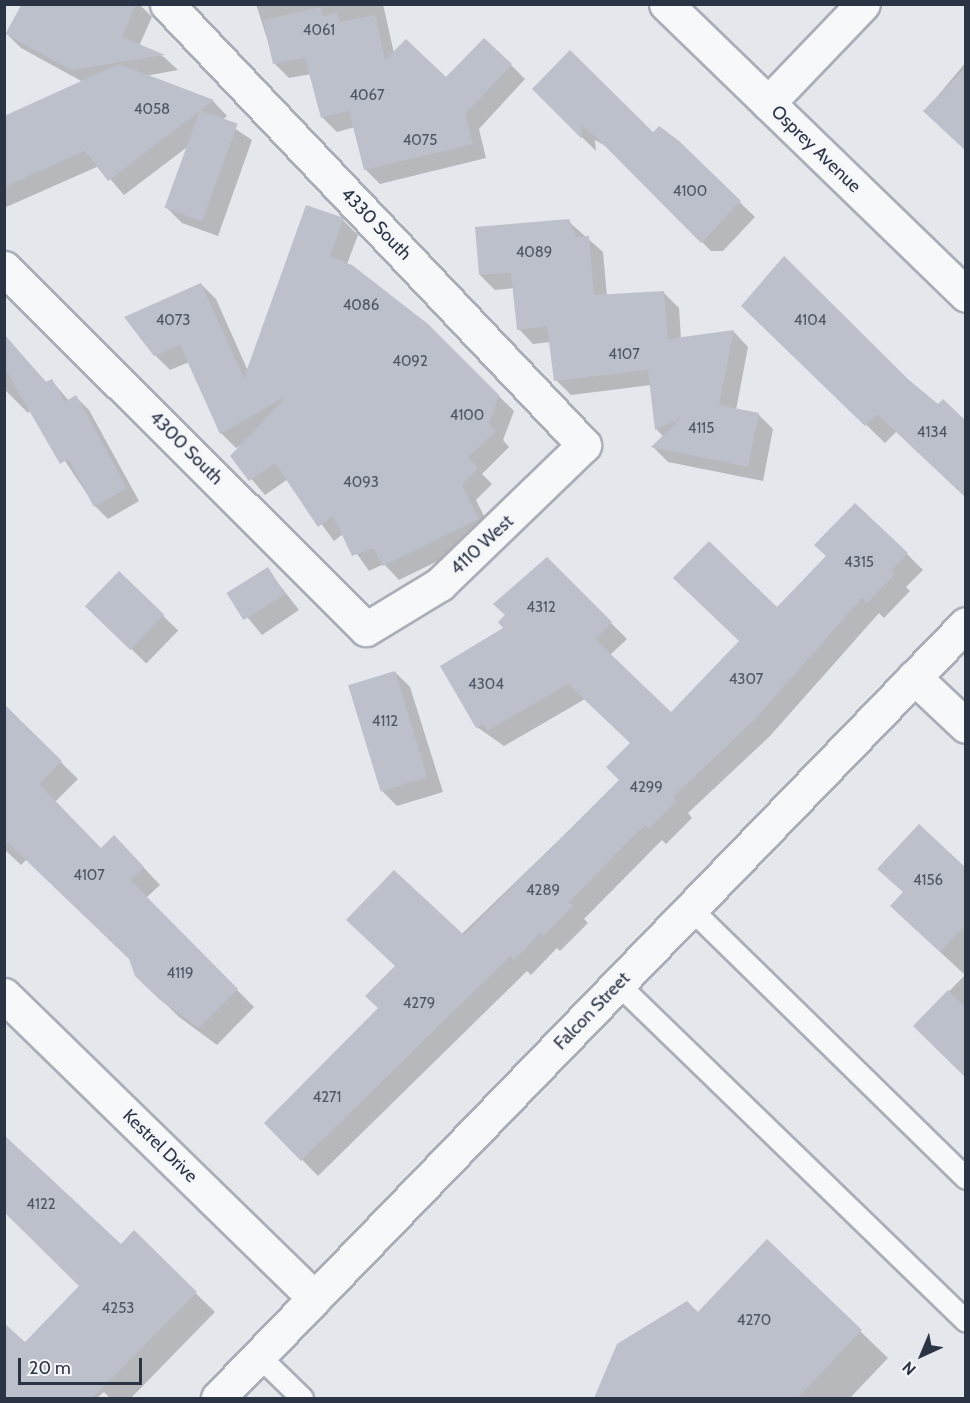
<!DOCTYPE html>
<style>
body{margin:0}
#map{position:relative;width:970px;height:1403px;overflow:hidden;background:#e4e7ec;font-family:Cabin,sans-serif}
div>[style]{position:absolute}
.shadow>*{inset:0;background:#0003;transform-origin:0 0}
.building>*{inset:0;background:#bbc0ca;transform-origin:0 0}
.roads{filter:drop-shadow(2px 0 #a9aeb7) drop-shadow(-2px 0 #a9aeb7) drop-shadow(0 2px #a9aeb7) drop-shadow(0 -2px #a9aeb7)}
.service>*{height:21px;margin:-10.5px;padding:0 10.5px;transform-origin:10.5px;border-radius:10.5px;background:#f7f8fa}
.minor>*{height:33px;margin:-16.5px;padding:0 16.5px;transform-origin:16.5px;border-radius:16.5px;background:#f7f8fa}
span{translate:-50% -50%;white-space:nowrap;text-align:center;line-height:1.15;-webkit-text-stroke:5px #f4f6f9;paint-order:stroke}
.number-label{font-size:15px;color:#4f5766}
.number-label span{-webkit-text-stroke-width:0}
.street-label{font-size:18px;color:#2b3445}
.frame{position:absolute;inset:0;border:6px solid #2b3445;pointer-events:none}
.north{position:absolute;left:892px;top:1325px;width:60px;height:60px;-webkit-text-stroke:4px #f4f6f9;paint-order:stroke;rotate:224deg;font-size:16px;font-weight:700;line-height:24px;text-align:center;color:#2b3445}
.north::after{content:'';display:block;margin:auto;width:21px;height:27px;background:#2b3445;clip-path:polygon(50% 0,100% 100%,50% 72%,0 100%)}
.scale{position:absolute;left:18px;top:1358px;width:124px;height:27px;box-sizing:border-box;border:3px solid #2b3445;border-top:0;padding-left:8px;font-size:18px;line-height:21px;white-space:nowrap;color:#2b3445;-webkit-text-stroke:4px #f4f6f9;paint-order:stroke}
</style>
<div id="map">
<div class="shadow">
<i style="clip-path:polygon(22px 4px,139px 4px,152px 17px,139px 46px,164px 57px,178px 70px,145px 76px,213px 101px,227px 116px,222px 120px,252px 140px,218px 236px,182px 223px,167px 208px,190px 145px,124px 195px,99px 166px,4px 208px,4px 117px,83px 82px,21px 48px,6px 33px)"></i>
<i style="clip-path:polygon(256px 4px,383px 4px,394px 53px,446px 79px,511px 65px,525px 79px,479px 129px,486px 158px,380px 184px,366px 170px,355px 127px,337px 132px,323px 118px,311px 74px,289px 78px,275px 64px)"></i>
<i style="clip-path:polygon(966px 62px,966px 150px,925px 111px)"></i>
<i style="clip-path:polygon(534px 89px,678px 142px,755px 217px,723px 251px,711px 251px,609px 148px,595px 140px,596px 151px)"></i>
<i style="clip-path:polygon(343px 220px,358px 235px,347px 264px,427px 325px,514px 411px,503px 440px,509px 447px,482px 474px,492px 484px,476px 500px,493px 534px,399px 580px,384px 564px,369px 571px,343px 534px,334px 541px,288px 479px,265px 495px,232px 456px,241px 445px,236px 448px,221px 433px,189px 362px,170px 370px,155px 355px,201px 284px,216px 299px,248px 371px)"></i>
<i style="clip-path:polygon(568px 221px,603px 252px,607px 296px,664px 293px,679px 308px,681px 339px,734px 332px,748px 347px,736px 410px,758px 414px,773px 429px,763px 481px,668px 462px,653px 447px,664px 437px,657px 430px,651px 385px,571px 395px,556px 380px,551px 342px,533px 344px,519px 329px,514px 288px,495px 290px,480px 275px)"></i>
<i style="clip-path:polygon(784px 259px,897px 431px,885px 443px,762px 324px)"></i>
<i style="clip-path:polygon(4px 336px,47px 383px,52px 381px,69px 401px,76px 397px,89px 410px,139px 501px,108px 519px,95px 506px,31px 410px,28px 413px,4px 389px)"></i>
<i style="clip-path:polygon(907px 554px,923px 570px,906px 587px,910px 591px,884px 618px,879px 613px,770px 736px,688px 813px,692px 818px,666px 844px,662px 840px,584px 919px,588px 923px,560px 951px,557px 948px,531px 975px,527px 971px,318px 1176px,266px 1123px,621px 780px,632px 743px,585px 699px,504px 746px,477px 727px,442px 666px,506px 628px,507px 615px,547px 559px,627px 639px,610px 655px,671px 714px,777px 609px)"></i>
<i style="clip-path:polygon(267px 569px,299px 610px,262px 635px,234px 601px)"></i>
<i style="left:125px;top:579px;width:74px;height:46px;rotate:44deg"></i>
<i style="clip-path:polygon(395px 672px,410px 687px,443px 792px,397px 806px,382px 791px)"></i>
<i style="clip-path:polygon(4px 706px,78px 779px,55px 802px,101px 849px,131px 854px,160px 885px,146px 898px,254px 1007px,217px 1045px,179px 1017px,136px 975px,130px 959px,27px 859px,21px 865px,4px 849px)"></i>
<i style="clip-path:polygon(966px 870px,966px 1076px,915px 1026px,965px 975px,911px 925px)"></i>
<i style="clip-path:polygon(134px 1233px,215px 1312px,131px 1398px,110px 1398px,104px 1392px,97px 1398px,4px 1398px,4px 1354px,25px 1345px)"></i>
<i style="clip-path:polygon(767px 1241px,888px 1358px,850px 1398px,595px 1398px,618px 1345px,698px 1314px)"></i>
</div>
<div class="building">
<i style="clip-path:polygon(22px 4px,136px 4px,122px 37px,165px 55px,71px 70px,6px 34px)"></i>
<i style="clip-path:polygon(321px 7px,323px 16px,337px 13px,340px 22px,375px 15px,385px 60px,406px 39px,446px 77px,484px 38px,512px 64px,465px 114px,473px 144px,364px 170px,349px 111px,321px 118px,305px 58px,273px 64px,263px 20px)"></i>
<i style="clip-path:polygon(570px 50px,653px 132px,659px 126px,679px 141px,741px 201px,701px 243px,592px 133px,581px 126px,582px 139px,532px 89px)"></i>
<i style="clip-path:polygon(119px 64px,214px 100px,108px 181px,85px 151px,4px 187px,4px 116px)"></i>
<i style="clip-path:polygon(966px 67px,966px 151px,923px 111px)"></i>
<i style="left:200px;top:110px;width:40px;height:104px;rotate:20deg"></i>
<i style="clip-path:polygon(306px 205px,344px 218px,330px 256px,352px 265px,428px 324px,499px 395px,489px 424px,496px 431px,468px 458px,478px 468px,462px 485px,479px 519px,383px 566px,373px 548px,352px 556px,333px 516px,318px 527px,275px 463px,249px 481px,230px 456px,287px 396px,220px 434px,180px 345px,154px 356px,124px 317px,201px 283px,244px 378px)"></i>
<i style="clip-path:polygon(569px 219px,576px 237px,589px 236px,594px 295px,664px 291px,668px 339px,734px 330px,719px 405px,759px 413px,748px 467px,651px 447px,682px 417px,655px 430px,648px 370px,554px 381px,547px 326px,517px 330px,511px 273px,479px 275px,475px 227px)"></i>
<i style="clip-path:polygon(784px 256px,909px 380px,938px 404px,943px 399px,966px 421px,966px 498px,877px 414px,865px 426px,741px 306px)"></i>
<i style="clip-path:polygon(4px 334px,46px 382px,52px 379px,65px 402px,76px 395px,127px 488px,94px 507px,68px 459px,60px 464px,4px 367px)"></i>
<i style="clip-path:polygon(855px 503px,908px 553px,891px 570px,895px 574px,867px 603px,862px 598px,754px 720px,673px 797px,677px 801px,649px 829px,645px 825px,569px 902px,573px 906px,543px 936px,540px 933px,514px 960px,510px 956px,301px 1161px,264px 1123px,378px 1008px,365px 996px,395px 966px,346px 920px,394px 870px,464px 935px,619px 780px,606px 767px,630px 743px,568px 684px,487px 731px,483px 724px,476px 728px,440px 666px,503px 628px,498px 622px,505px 615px,493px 604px,547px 557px,612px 622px,595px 639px,671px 712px,739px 641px,673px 578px,709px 541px,777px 607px,826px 556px,814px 545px)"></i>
<i style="left:268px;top:567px;width:32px;height:49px;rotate:58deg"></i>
<i style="left:119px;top:571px;width:63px;height:49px;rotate:44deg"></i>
<i style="left:395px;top:671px;width:111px;height:49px;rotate:73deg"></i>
<i style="clip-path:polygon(4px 704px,62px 761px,39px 784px,101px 848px,114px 835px,144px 867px,130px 880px,238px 989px,199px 1028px,160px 1000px,135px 976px,129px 959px,4px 839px)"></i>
<i style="clip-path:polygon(919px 824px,966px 868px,966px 925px,940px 952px,890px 906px,903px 892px,877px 869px)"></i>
<i style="clip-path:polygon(948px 990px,966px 1008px,966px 1078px,913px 1026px)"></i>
<i style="clip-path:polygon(4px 1135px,121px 1244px,134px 1230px,197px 1292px,92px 1398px,4px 1398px,4px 1323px,25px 1342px,79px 1286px,4px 1212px)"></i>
<i style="clip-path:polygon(767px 1239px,862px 1330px,797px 1398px,594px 1398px,617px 1344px,687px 1301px,698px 1312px)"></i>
</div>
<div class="roads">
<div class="service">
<i style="left:690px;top:908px;width:386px;rotate:44.4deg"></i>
<i style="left:618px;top:984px;width:484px;rotate:44.1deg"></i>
<i style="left:259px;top:1356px;width:60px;rotate:44.3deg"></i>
</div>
<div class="minor">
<i style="left:666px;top:4px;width:418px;rotate:44.1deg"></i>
<i style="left:768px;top:103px;width:137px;rotate:-46.2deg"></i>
<i style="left:4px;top:268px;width:511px;rotate:44.92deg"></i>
<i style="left:366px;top:629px;width:87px;rotate:-31.3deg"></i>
<i style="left:440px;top:584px;width:200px;rotate:-44deg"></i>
<i style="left:584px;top:445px;width:607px;rotate:-133.4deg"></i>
<i style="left:914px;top:677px;width:71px;rotate:43.3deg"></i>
<i style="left:4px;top:995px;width:434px;rotate:44.3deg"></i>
<i style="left:218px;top:1398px;width:1076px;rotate:-45.98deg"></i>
</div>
</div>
<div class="number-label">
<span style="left:319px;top:31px">4061</span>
<span style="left:367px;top:96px">4067</span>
<span style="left:152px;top:110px">4058</span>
<span style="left:420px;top:141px">4075</span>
<span style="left:690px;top:192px">4100</span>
<span style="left:534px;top:253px">4089</span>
<span style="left:361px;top:306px">4086</span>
<span style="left:173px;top:321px">4073</span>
<span style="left:810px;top:321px">4104</span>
<span style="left:624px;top:355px">4107</span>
<span style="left:410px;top:362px">4092</span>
<span style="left:467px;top:416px">4100</span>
<span style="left:701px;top:429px">4115</span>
<span style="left:932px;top:433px">4134</span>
<span style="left:361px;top:483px">4093</span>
<span style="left:859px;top:563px">4315</span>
<span style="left:541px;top:608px">4312</span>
<span style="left:746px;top:680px">4307</span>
<span style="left:486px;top:685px">4304</span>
<span style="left:385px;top:722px">4112</span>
<span style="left:646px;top:788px">4299</span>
<span style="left:89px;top:876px">4107</span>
<span style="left:928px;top:881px">4156</span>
<span style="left:543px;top:891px">4289</span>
<span style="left:180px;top:974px">4119</span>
<span style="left:419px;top:1004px">4279</span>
<span style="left:327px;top:1098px">4271</span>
<span style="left:41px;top:1205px">4122</span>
<span style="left:118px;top:1309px">4253</span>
<span style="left:754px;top:1321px">4270</span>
</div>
<div class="street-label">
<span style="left:816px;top:149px;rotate:44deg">Osprey Avenue</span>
<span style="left:376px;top:224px;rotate:46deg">4330 South</span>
<span style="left:186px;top:448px;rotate:45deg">4300 South</span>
<span style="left:482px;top:545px;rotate:-43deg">4110 West</span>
<span style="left:592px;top:1011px;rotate:-46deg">Falcon Street</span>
<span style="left:160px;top:1146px;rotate:44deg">Kestrel Drive</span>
</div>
<div class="frame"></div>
<div class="north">N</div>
<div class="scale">20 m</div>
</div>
